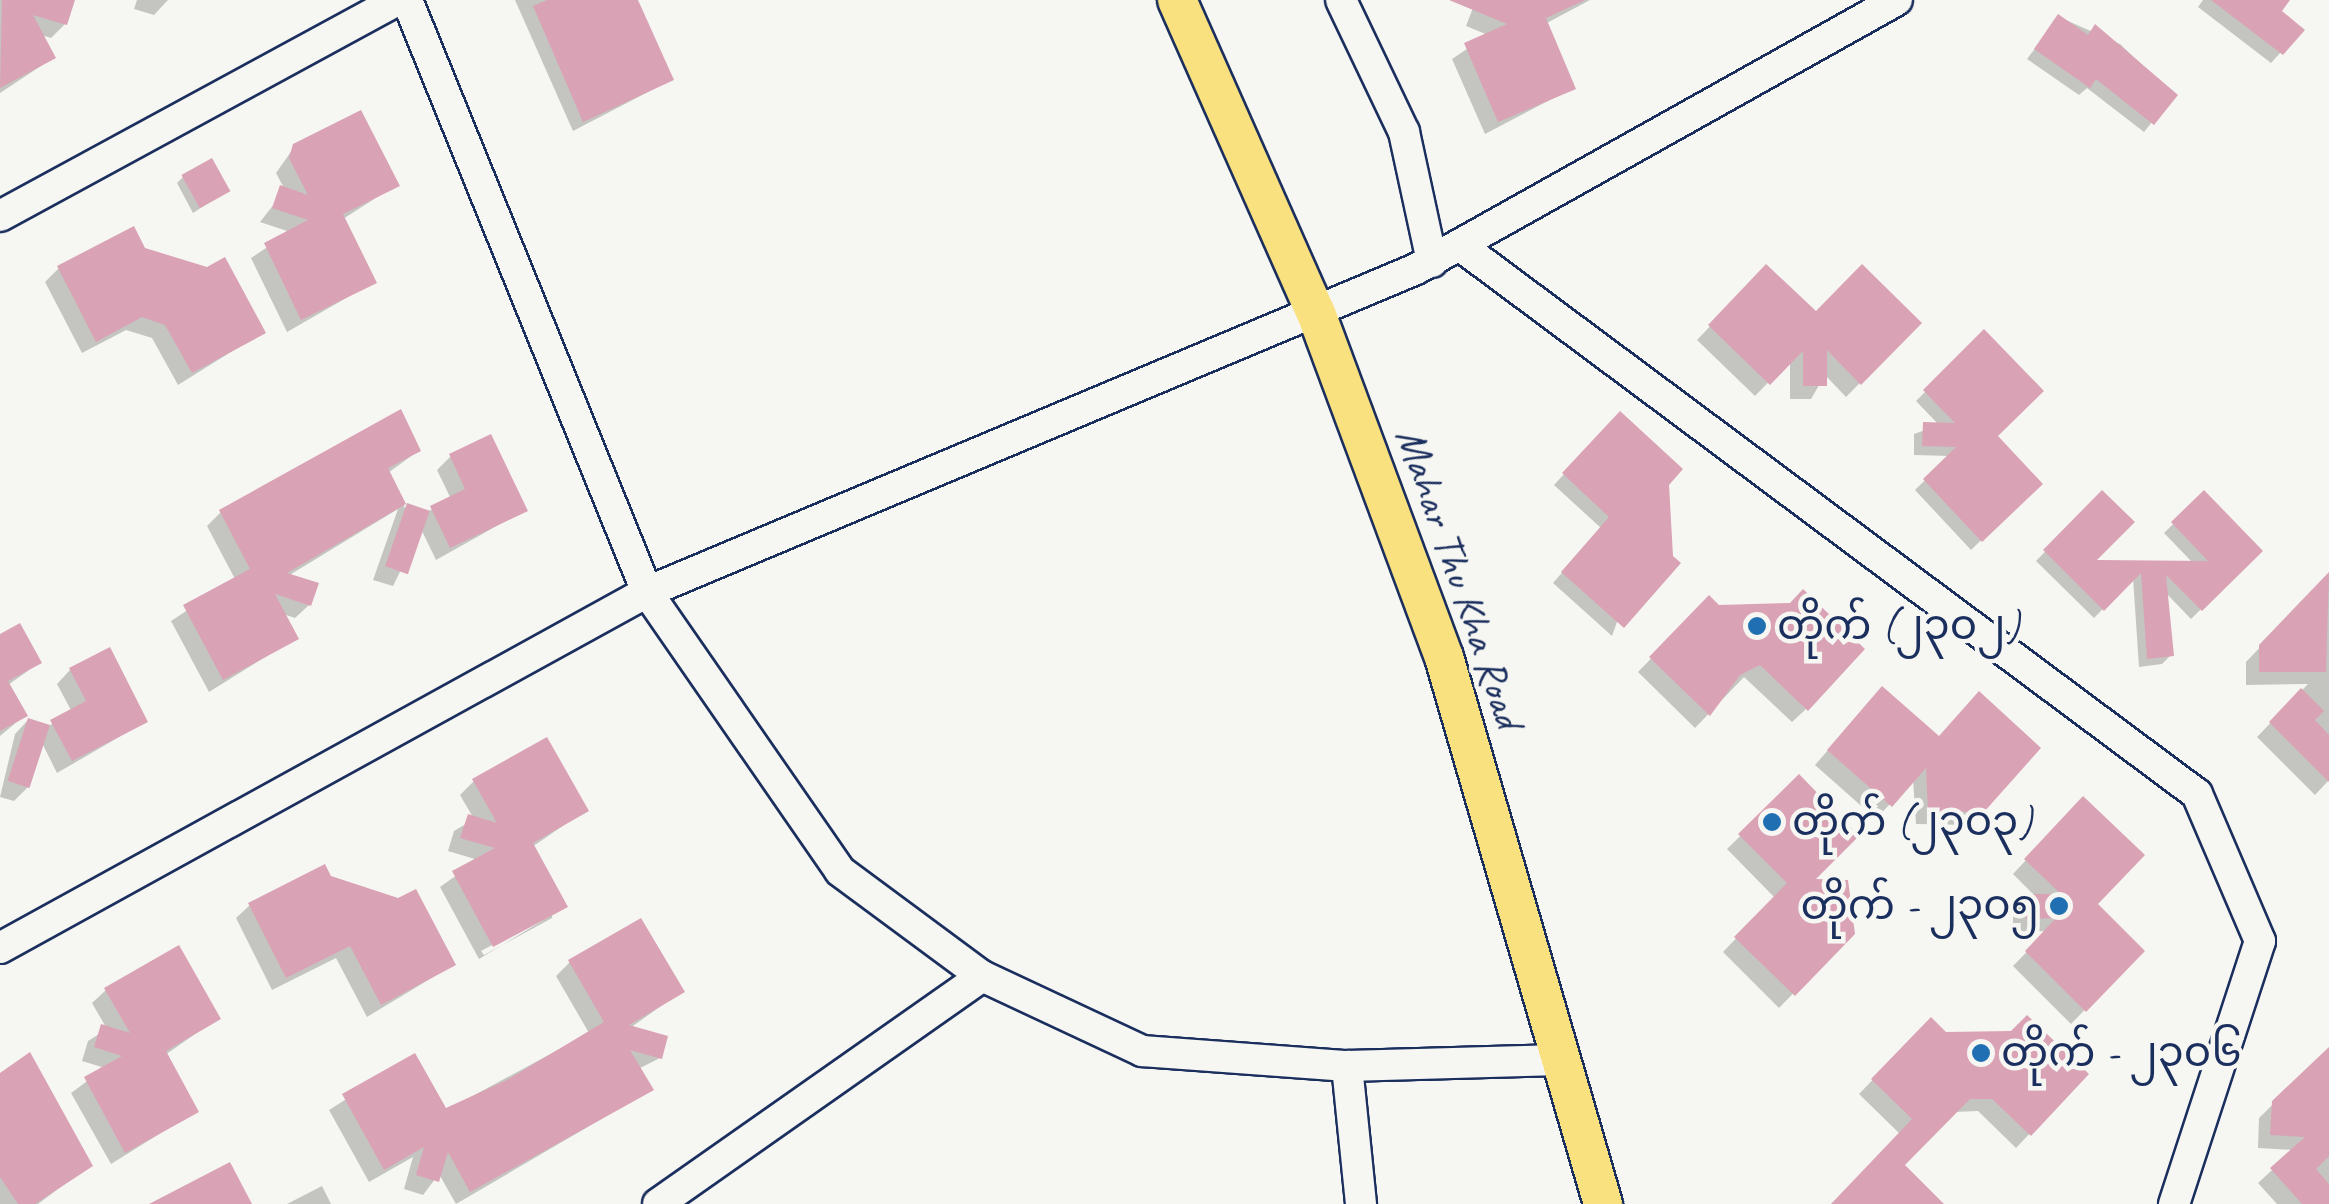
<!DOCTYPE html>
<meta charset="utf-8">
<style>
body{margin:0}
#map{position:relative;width:2329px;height:1204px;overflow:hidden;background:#f6f6f2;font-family:Caveat,"Noto Sans Myanmar",sans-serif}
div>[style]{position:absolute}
.shadow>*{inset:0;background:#0003}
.building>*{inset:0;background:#daa2b5;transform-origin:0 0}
.roads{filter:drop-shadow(2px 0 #1b2f5e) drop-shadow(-2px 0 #1b2f5e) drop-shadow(0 2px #1b2f5e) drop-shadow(0 -2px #1b2f5e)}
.minor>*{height:30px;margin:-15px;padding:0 15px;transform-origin:15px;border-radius:15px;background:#f6f6f2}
.major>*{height:38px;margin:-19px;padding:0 19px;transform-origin:19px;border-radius:19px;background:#fae180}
.dots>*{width:28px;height:28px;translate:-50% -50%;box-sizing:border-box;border:5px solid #f6f6f2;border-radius:50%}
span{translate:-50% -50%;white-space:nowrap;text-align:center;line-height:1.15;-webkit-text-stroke:9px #f6f6f2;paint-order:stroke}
.street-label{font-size:42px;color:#1b2f5e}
.poi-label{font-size:42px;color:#1b2f5e}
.left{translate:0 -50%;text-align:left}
.right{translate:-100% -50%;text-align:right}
</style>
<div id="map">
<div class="shadow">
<i style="clip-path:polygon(0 0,58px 0,65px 24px,51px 38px,41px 35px,53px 58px,0 93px)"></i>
<i style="clip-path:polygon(137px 0,168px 0,154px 15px,134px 9px)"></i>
<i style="clip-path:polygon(515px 0,636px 0,671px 80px,573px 131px)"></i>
<i style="clip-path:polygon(1476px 0,1590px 0,1545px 24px,1573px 88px,1485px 134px,1452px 59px,1488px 35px,1466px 26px)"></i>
<i style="clip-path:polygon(2203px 0,2287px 0,2279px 11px,2301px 30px,2271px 63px,2198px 7px)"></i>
<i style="clip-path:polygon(2059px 17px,2120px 44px,2174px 95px,2144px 132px,2087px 88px,2079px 95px,2027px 59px)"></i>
<i style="clip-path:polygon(295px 146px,396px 185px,343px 219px,374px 282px,287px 332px,251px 258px,290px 232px,260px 222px,285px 190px,276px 173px)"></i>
<i style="clip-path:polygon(183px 177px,227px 191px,193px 213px,177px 183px)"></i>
<i style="clip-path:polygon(143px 250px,263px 332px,178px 385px,152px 338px,126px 330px,82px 353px,45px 282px,59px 268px)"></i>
<i style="clip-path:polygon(1766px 267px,1816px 314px,1919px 323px,1846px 397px,1825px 375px,1811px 399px,1790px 399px,1790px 360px,1755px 396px,1697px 340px)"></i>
<i style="clip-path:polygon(1984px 333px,1995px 436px,2039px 484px,1971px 550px,1915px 490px,1950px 456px,1914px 455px,1914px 434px,1939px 425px,1916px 401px)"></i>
<i style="clip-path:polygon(1610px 424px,1666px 484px,1612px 636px,1553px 583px,1601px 528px,1554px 485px)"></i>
<i style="clip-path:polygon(418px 451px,388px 473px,405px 508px,427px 512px,451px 499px,437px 470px,451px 456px,525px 510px,436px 560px,421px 529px,393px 586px,373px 580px,398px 509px,288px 576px,309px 605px,295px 618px,283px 614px,296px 638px,209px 692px,171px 621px,235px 579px,207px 526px,221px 512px)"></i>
<i style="clip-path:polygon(2102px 493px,2091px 562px,2193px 563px,2164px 533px,2204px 494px,2260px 551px,2191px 619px,2165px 592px,2171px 655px,2162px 664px,2139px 667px,2133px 578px,2094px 618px,2036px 561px)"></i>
<i style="clip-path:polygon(2329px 575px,2329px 780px,2315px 795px,2257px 737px,2308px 684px,2246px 685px,2246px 662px)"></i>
<i style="clip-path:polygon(1709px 599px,1806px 709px,1792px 722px,1744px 677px,1695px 728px,1638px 672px)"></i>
<i style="clip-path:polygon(0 636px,39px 663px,8px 685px,24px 716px,0 736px)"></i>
<i style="clip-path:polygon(70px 670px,145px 722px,57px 773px,42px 743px,28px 787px,14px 801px,0 797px,15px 734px,28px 720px,47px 727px,72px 712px,57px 684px)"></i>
<i style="clip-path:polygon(1869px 703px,1983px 811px,1968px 825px,1916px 824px,1913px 779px,1876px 819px,1815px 765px)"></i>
<i style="clip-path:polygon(1799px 778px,1810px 882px,1852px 933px,1779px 1008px,1723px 952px,1775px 898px,1727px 849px)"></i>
<i style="clip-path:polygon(evenodd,474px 781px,586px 810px,532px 847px,565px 907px,479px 959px,440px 887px,478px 860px,448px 851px,454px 831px,474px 819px,460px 795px,474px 781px,552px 913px,552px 918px,484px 955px,481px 951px,552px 913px)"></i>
<i style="clip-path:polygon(2070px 813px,2094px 905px,2142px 951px,2071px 1024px,2013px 966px,2047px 931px,2013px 932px,2013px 911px,2036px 897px,2013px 874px)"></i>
<i style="clip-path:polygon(329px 878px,453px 965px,367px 1017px,336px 958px,272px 990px,236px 918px,250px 905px)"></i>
<i style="clip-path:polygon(570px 962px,681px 992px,630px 1028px,660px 1058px,638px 1069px,651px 1090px,456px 1204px,439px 1174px,423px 1195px,404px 1189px,413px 1157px,369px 1182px,329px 1110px,414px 1056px,445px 1111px,589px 1033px,556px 976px)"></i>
<i style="clip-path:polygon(106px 990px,218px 1018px,165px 1055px,196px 1111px,111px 1164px,71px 1093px,105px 1068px,82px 1061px,88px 1041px,107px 1029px,92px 1003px)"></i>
<i style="clip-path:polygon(1931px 1020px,1945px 1035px,2086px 1074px,2016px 1148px,1978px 1111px,1954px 1112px,1902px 1165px,1941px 1204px,1833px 1204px,1900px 1134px,1859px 1094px)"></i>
<i style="clip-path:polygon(2329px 1050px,2329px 1204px,2277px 1204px,2258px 1183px,2294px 1150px,2258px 1148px,2259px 1118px)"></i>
<i style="clip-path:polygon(0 1076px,90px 1165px,38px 1204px,0 1204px)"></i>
<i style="clip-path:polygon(322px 1186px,331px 1204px,287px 1204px)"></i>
</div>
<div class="building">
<i style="clip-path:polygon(2px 0,75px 0,67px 25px,33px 15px,56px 58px,0 88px)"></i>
<i style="clip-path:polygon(547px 0,638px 0,674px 80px,583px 122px,533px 6px)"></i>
<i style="clip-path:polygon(1449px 0,1585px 0,1546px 18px,1576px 89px,1498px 122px,1464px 43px,1507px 24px)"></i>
<i style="clip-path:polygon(2211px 0,2290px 0,2282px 11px,2305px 30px,2283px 55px)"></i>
<i style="clip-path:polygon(2058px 14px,2088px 35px,2095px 24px,2178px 95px,2154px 125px,2096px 79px,2090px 88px,2034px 49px)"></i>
<i style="clip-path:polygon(361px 110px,400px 186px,343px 214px,377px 283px,301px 320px,264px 243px,308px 220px,272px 208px,280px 185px,308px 195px,289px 158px,293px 144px)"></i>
<i style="left:212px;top:158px;width:38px;height:35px;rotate:61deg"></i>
<i style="clip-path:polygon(134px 226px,145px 248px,207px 267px,225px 257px,266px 333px,192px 373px,165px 325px,142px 317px,96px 342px,57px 266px)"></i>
<i style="clip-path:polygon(1766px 264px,1816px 311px,1862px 264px,1922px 323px,1861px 385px,1827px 350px,1827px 386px,1803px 386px,1803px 351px,1770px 385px,1708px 325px)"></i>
<i style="clip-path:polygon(1984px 329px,2044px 391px,1998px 436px,2043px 484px,1982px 542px,1923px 479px,1956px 447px,1922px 446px,1923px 422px,1955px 423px,1923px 390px)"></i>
<i style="clip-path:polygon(401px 409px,421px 451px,388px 468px,406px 504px,287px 573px,319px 583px,311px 606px,275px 594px,299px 639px,223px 680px,183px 605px,250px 569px,219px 510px)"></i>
<i style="clip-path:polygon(1620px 411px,1683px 469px,1669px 485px,1673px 556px,1681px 563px,1624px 628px,1561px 572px,1609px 517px,1562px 473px)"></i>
<i style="clip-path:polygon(491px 434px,528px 511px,450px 548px,430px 506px,465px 489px,449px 454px)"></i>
<i style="clip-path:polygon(2102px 490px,2135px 522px,2097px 560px,2208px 561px,2171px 522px,2204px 490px,2263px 551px,2202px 611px,2166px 575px,2174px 656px,2147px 659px,2141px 573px,2104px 611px,2043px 550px)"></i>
<i style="left:407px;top:503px;width:24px;height:67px;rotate:19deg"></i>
<i style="clip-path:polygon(2329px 572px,2326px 672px,2259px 672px,2259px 645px)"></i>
<i style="clip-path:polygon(1803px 589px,1865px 649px,1808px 711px,1760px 665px,1740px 675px,1710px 716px,1649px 657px,1709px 595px,1719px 605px,1790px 603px)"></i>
<i style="clip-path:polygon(20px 623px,42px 663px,8px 681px,28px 716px,0 731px,0 634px)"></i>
<i style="clip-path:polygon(110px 647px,148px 722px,72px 761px,50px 720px,86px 701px,69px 668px)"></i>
<i style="clip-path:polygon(1882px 686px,1939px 736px,1979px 691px,2041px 748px,1984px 812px,1928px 811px,1926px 768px,1892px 807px,1827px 750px)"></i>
<i style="clip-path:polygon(2301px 688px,2324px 711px,2315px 720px,2329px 735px,2329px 782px,2269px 722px)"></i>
<i style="left:28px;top:718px;width:23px;height:66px;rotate:18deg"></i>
<i style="clip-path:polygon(547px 737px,589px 811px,533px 843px,568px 907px,493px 947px,452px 871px,495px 848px,460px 838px,468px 814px,497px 823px,472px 779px)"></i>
<i style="clip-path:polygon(1799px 774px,1859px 836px,1816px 879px,1848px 880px,1855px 934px,1795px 996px,1734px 937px,1787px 883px,1738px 834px)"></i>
<i style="clip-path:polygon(2083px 796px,2145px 855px,2098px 904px,2145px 951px,2086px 1012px,2025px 951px,2056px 918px,2026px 919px,2025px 894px,2061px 894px,2024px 859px)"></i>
<i style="clip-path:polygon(325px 864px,331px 876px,398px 898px,416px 889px,456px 965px,381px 1005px,350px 946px,286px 978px,248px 903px)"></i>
<i style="clip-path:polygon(641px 918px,685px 992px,629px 1025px,668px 1036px,662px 1059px,630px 1050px,654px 1090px,470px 1192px,448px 1152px,439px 1182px,416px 1175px,424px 1147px,384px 1170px,342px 1094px,415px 1053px,446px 1108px,507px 1080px,604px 1022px,568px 960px)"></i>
<i style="clip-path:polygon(179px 945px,221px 1019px,166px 1051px,199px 1112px,125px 1153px,84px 1077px,122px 1056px,94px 1047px,101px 1024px,130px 1033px,104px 988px)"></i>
<i style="clip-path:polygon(2027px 1015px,2089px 1074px,2031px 1136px,1992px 1099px,1970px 1099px,1905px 1165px,1944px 1204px,1831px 1204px,1912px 1119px,1871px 1079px,1931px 1017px,1946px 1032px,2011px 1031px)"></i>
<i style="clip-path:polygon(2329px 1047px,2329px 1156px,2316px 1169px,2329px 1184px,2329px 1204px,2302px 1204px,2270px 1168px,2305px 1137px,2270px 1135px,2272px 1101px)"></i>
<i style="clip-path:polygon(30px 1052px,93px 1166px,35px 1204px,18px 1204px,0 1177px,0 1073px)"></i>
<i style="clip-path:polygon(230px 1162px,252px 1204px,149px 1204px)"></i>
</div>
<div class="roads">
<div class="minor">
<i style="left:407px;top:0;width:639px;rotate:67.93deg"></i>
<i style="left:647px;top:592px;width:339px;rotate:55.3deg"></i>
<i style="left:840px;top:871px;width:177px;rotate:36.5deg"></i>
<i style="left:982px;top:976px;width:177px;rotate:25.1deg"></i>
<i style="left:1142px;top:1051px;width:206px;rotate:4.2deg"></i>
<i style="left:1347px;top:1066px;width:213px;rotate:-1.6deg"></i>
<i style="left:1341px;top:0;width:146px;rotate:64.5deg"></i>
<i style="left:1404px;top:132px;width:133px;rotate:77.8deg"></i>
<i style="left:0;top:216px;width:453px;rotate:-28.5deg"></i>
<i style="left:1462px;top:247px;width:916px;rotate:36.66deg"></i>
<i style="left:2197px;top:794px;width:160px;rotate:66.8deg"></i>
<i style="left:2260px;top:941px;width:277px;rotate:108.1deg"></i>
<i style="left:0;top:948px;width:738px;rotate:-28.82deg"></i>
<i style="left:647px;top:592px;width:834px;rotate:-22.78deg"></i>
<i style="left:1416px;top:269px;width:551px;rotate:-29.22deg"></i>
<i style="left:1347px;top:1066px;width:139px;rotate:84.2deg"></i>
<i style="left:658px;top:1204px;width:396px;rotate:-35.1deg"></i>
</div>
<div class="major">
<i style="left:1177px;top:0;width:342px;rotate:66.1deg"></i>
<i style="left:1316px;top:313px;width:367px;rotate:69.6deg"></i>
<i style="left:1444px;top:657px;width:570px;rotate:73.79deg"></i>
</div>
</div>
<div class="dots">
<i style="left:1757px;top:626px;background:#1f6fb2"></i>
<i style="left:1772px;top:822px;background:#1f6fb2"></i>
<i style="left:2059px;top:906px;background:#1f6fb2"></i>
<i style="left:1981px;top:1053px;background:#1f6fb2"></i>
</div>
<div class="street-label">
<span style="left:1459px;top:578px;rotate:71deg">Mahar Thu Kha Road</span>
</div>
<div class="poi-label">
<span class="left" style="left:1777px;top:626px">တိုက် (၂၃၀၂)</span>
<span class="left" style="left:1792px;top:822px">တိုက် (၂၃၀၃)</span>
<span class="right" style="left:2039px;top:906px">တိုက် - ၂၃၀၅</span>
<span class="left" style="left:2001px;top:1053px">တိုက် - ၂၃၀၆</span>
</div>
</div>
